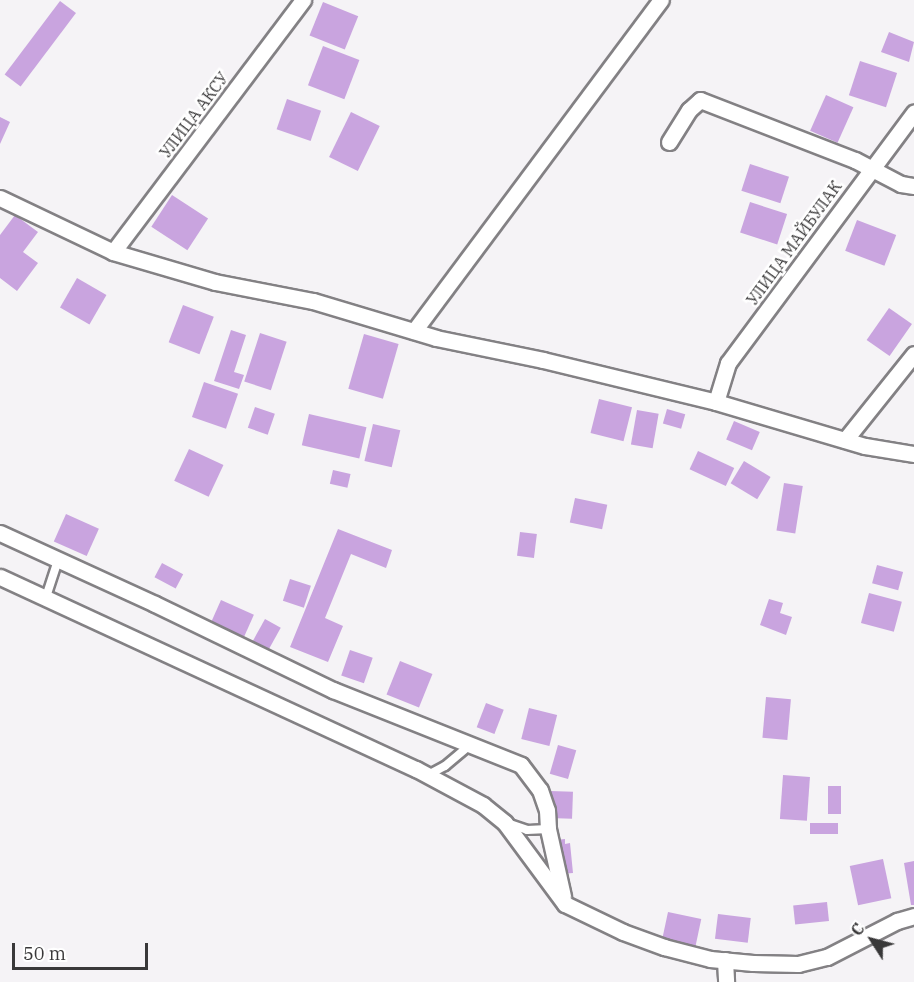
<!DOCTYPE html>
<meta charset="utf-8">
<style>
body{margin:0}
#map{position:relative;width:914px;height:982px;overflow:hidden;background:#f5f3f6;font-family:"IBM Plex Serif",serif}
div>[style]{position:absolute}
.building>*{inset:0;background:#c9a4df;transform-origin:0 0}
.roads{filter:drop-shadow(2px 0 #838184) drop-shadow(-2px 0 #838184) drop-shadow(0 2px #838184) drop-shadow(0 -2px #838184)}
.lane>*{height:8px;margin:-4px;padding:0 4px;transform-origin:4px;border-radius:4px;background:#fff}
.street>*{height:15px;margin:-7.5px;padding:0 7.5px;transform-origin:7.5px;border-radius:7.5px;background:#fff}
span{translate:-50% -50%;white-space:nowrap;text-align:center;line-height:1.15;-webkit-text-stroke:5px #fff;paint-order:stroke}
.street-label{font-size:16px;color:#393839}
.north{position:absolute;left:842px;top:910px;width:60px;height:60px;-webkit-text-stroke:4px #fff;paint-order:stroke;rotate:306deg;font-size:16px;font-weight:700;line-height:24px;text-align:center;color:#393839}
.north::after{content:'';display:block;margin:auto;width:21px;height:27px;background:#393839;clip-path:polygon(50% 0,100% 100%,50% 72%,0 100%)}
.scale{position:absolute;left:12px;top:943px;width:136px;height:27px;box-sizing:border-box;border:3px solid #393839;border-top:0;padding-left:8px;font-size:18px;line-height:21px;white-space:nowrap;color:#393839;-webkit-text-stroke:4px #fff;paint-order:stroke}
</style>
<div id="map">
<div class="building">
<i style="left:60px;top:1px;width:20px;height:92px;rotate:37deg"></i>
<i style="left:323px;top:2px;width:38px;height:36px;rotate:22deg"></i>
<i style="clip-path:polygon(889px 32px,914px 42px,909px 62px,881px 52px)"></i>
<i style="left:323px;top:46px;width:39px;height:42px;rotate:21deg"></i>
<i style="left:860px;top:61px;width:39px;height:36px;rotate:18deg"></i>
<i style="left:826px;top:95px;width:30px;height:39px;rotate:24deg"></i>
<i style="left:287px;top:99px;width:36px;height:32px;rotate:19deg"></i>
<i style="left:351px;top:112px;width:32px;height:50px;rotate:26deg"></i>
<i style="clip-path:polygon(0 117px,10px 122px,0 144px)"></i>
<i style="left:750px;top:164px;width:41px;height:28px;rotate:18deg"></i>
<i style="left:172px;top:195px;width:43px;height:38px;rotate:33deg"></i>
<i style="left:750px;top:202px;width:39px;height:32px;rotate:18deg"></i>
<i style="clip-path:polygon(15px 215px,38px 232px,23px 252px,38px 263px,17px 291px,0 278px,0 235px)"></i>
<i style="left:857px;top:220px;width:42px;height:33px;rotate:21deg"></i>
<i style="left:77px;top:278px;width:34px;height:34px;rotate:30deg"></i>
<i style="left:183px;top:305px;width:33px;height:40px;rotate:21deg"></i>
<i style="left:889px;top:308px;width:28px;height:39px;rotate:35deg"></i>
<i style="clip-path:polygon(231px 330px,246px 335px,234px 372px,244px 375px,239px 389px,214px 381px)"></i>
<i style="left:260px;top:333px;width:28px;height:51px;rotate:18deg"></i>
<i style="left:364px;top:334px;width:36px;height:57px;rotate:16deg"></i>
<i style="left:204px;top:382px;width:36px;height:37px;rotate:19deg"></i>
<i style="left:599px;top:399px;width:34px;height:35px;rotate:14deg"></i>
<i style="left:255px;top:407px;width:21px;height:22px;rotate:19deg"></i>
<i style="left:667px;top:409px;width:19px;height:15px;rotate:16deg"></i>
<i style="left:637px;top:410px;width:22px;height:35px;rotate:10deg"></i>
<i style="left:309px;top:414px;width:59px;height:32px;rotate:13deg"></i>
<i style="left:734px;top:421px;width:28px;height:20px;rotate:23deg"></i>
<i style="left:373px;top:424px;width:28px;height:38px;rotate:13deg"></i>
<i style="left:189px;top:449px;width:38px;height:35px;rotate:25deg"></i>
<i style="left:698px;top:451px;width:40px;height:20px;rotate:25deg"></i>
<i style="left:744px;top:461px;width:31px;height:26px;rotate:31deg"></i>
<i style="left:333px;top:470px;width:18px;height:14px;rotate:13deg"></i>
<i style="left:784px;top:483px;width:19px;height:48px;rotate:9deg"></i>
<i style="left:575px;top:498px;width:33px;height:25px;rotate:12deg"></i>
<i style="left:66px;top:514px;width:36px;height:30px;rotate:24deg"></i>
<i style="clip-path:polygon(338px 529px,392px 550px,386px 568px,351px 554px,325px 618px,343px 626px,328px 662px,290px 647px)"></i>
<i style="left:520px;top:532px;width:17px;height:24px;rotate:7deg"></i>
<i style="left:162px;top:563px;width:24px;height:16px;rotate:28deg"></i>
<i style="left:877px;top:565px;width:27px;height:19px;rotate:15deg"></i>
<i style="left:290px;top:579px;width:22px;height:23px;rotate:18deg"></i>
<i style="left:869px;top:593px;width:34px;height:31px;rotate:15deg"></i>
<i style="clip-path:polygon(769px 599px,783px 603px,780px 613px,792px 617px,786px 635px,760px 625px)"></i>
<i style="left:221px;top:600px;width:36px;height:26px;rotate:24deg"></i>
<i style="left:265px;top:619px;width:18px;height:26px;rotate:29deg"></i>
<i style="left:350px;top:650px;width:24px;height:27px;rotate:19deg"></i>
<i style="left:400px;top:661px;width:35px;height:36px;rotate:22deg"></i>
<i style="left:766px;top:697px;width:25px;height:41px;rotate:5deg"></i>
<i style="left:486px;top:703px;width:19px;height:26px;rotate:21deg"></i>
<i style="left:529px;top:708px;width:29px;height:32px;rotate:14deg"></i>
<i style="left:558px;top:745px;width:19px;height:30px;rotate:16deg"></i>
<i style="left:783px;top:775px;width:27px;height:44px;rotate:4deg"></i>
<i style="left:828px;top:786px;width:13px;height:28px"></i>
<i style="left:550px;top:791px;width:23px;height:27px;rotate:2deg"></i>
<i style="left:810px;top:823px;width:28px;height:11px"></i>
<i style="clip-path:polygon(565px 839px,565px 844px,570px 843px,573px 873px,561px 874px,556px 840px)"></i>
<i style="left:883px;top:859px;width:40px;height:34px;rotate:78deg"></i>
<i style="clip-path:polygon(914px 861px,914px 905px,911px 905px,904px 863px)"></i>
<i style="left:827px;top:902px;width:19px;height:34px;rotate:84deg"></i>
<i style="left:668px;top:912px;width:34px;height:30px;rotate:12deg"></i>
<i style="left:718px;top:914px;width:33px;height:25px;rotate:7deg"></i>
</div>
<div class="roads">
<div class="lane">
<i style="left:46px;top:597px;width:39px;rotate:-72deg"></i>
<i style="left:428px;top:775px;width:19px;rotate:-28deg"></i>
<i style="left:445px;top:766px;width:33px;rotate:-40deg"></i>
<i style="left:507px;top:823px;width:21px;rotate:19deg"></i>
<i style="left:527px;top:830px;width:21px;rotate:-3deg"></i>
</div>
<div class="street">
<i style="left:669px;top:142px;width:38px;rotate:-58deg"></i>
<i style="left:689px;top:110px;width:15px;rotate:-42deg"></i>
<i style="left:700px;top:100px;width:166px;rotate:21.2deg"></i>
<i style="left:855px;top:160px;width:52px;rotate:27.6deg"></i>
<i style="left:901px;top:184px;width:13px;rotate:9deg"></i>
<i style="left:0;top:198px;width:125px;rotate:25.5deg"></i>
<i style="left:113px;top:252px;width:106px;rotate:16.4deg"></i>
<i style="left:215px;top:282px;width:100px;rotate:11deg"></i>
<i style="left:313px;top:301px;width:128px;rotate:16.7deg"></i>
<i style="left:436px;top:338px;width:109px;rotate:11.6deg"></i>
<i style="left:543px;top:360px;width:178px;rotate:13.6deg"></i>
<i style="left:716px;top:402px;width:155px;rotate:16.5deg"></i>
<i style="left:865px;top:446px;width:50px;rotate:9.3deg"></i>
<i style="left:113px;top:252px;width:316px;rotate:-53deg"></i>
<i style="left:414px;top:331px;width:413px;rotate:-53.3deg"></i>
<i style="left:716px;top:402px;width:41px;rotate:-72.9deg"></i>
<i style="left:728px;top:363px;width:312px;rotate:-53.4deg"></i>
<i style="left:845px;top:440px;width:110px;rotate:-51.3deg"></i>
<i style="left:0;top:533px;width:170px;rotate:24.6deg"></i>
<i style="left:155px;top:604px;width:198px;rotate:25.8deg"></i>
<i style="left:333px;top:690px;width:202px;rotate:21.7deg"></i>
<i style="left:521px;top:765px;width:31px;rotate:53deg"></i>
<i style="left:540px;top:790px;width:21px;rotate:71deg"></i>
<i style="left:547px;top:810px;width:19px;rotate:87deg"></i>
<i style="left:548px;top:829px;width:69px;rotate:77.4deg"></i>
<i style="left:0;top:577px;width:458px;rotate:24.8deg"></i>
<i style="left:416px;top:769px;width:76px;rotate:28.2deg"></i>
<i style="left:483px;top:805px;width:28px;rotate:39deg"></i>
<i style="left:505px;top:823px;width:101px;rotate:53.5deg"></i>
<i style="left:565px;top:904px;width:64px;rotate:25.8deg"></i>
<i style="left:623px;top:932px;width:44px;rotate:20.1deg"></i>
<i style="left:664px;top:947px;width:48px;rotate:14.6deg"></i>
<i style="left:710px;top:959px;width:43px;rotate:5.3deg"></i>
<i style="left:753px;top:963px;width:45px;rotate:1.3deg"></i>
<i style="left:798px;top:964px;width:30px;rotate:-14deg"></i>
<i style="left:827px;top:957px;width:79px;rotate:-27.2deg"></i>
<i style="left:897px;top:921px;width:18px;rotate:-16deg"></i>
<i style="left:725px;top:960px;width:22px;rotate:87deg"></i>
</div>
</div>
<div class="street-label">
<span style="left:194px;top:115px;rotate:-53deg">УЛИЦА АКСУ</span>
<span style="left:794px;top:243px;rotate:-54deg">УЛИЦА МАЙБУЛАК</span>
</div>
<div class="north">С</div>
<div class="scale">50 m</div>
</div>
